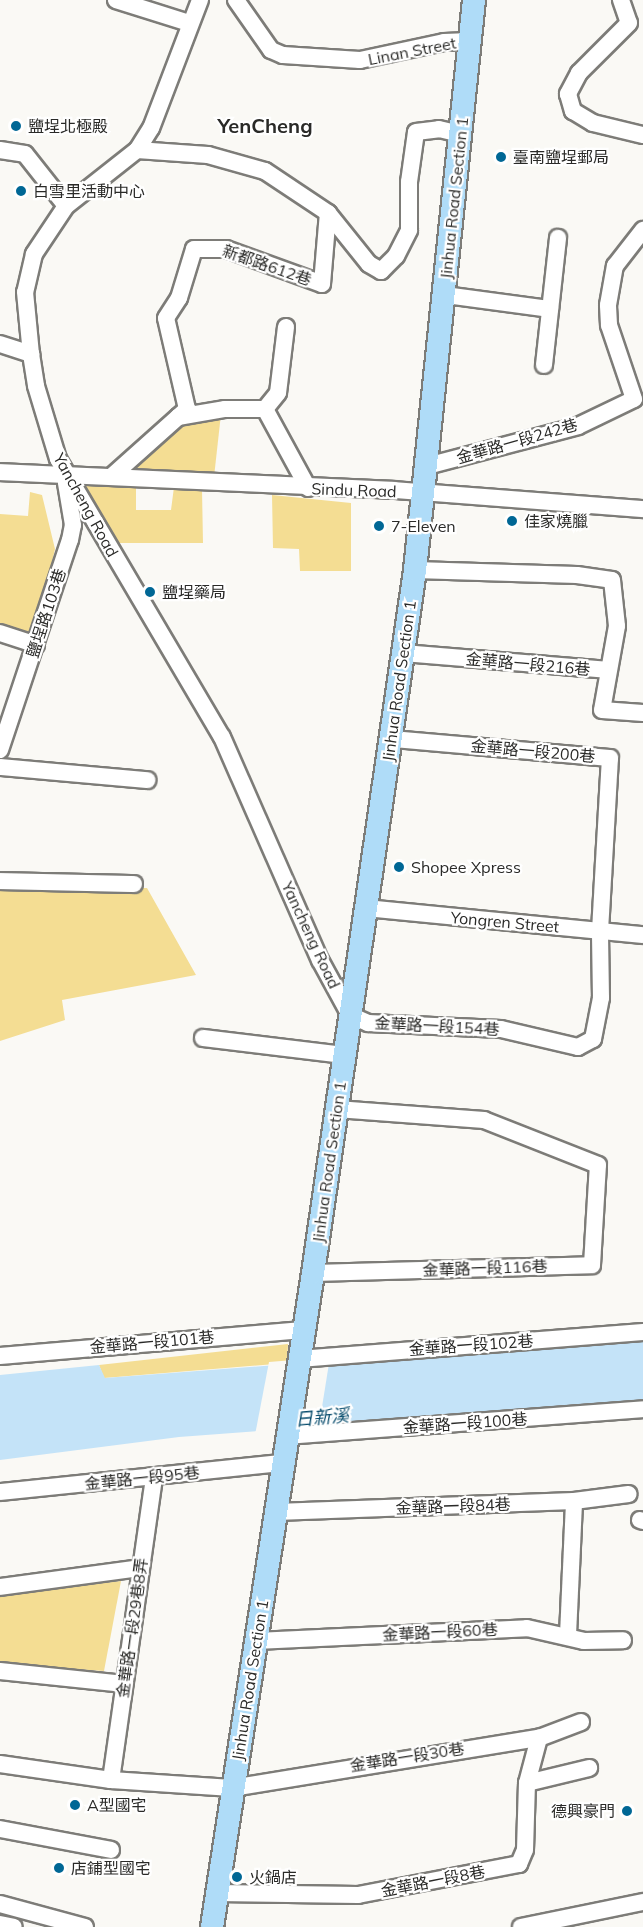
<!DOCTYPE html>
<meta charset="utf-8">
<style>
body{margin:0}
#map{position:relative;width:643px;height:1927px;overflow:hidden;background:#faf9f5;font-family:Mulish,"Noto Sans TC",sans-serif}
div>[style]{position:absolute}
.green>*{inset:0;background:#f4dd93}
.water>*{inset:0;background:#c4e3f8}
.pier>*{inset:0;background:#faf9f5}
.roads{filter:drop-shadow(2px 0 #7d7c78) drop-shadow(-2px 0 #7d7c78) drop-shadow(0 2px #7d7c78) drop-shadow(0 -2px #7d7c78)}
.minor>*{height:16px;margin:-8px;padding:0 8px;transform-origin:8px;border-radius:8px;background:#fff}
.major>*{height:22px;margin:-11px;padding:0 11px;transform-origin:11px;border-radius:11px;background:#afdcf8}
.dots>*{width:16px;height:16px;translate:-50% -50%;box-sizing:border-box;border:3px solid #fff;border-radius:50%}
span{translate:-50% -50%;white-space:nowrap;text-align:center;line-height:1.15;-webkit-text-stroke:4.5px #fff;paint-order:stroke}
.street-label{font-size:16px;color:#2a2a28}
.poi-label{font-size:16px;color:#2a2a28}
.left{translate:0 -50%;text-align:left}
.right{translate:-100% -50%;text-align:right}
.water-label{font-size:18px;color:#064b6c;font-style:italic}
.quarter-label{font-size:20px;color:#2a2a28;font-weight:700}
</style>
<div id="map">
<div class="green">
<i style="clip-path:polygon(221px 414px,214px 477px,128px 471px,181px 422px)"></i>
<i style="clip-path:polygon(85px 484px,136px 488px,136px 510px,171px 510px,174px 487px,202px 489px,203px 543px,115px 543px)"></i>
<i style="clip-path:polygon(30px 492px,42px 495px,55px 549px,34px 640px,0 629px,0 514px,28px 516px)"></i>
<i style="clip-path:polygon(272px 495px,351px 503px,351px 571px,300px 571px,299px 549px,273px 548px)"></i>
<i style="clip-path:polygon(0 887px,147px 888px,196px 975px,62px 1000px,65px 1020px,0 1041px)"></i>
<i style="clip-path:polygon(288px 1344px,287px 1363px,104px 1378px,99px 1365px)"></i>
<i style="clip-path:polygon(121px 1581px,104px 1671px,0 1664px,0 1595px)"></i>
</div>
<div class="water">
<i style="clip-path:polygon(643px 1337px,643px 1402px,179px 1437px,0 1460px,0 1375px,99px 1365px,105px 1378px)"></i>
</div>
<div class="pier">
<i style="clip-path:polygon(330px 1357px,318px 1432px,255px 1435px,269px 1362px)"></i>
</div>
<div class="roads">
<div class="minor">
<i style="left:116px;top:0;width:77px;rotate:17.5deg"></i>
<i style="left:200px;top:0;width:137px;rotate:110.9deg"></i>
<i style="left:151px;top:128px;width:26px;rotate:122deg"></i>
<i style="left:137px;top:150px;width:90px;rotate:141.7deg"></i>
<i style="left:66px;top:206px;width:58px;rotate:123.7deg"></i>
<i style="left:34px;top:254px;width:39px;rotate:103deg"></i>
<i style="left:25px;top:292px;width:62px;rotate:84.5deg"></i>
<i style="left:31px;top:354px;width:32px;rotate:81deg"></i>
<i style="left:36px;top:386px;width:76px;rotate:73.2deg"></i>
<i style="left:58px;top:459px;width:323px;rotate:59.5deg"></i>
<i style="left:222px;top:737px;width:244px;rotate:66.3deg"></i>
<i style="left:320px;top:960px;width:63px;rotate:61.4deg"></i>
<i style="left:350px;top:1015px;width:20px;rotate:24deg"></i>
<i style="left:368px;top:1023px;width:133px;rotate:2.6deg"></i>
<i style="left:501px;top:1029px;width:79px;rotate:13.2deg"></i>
<i style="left:578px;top:1047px;width:17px;rotate:-28deg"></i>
<i style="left:593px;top:1039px;width:42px;rotate:-79deg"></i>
<i style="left:601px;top:998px;width:67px;rotate:-90.9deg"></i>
<i style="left:600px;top:931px;width:173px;rotate:-86.7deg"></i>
<i style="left:610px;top:758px;width:220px;rotate:-175deg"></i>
<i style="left:236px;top:0;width:61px;rotate:55deg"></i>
<i style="left:271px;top:50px;width:13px;rotate:23deg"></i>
<i style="left:283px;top:55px;width:77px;rotate:3.7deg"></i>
<i style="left:360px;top:60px;width:86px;rotate:-12.1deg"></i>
<i style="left:444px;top:42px;width:26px;rotate:-2deg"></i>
<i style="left:621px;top:0;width:24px;rotate:71deg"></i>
<i style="left:629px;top:23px;width:71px;rotate:135deg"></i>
<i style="left:579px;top:73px;width:24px;rotate:118deg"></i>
<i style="left:568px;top:94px;width:18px;rotate:74deg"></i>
<i style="left:573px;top:111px;width:23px;rotate:31deg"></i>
<i style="left:593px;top:123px;width:51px;rotate:13.5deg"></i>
<i style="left:0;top:150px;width:25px;rotate:9deg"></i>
<i style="left:25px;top:154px;width:66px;rotate:51.7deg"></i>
<i style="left:137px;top:150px;width:71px;rotate:4deg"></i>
<i style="left:208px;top:155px;width:59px;rotate:15.7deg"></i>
<i style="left:265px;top:171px;width:76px;rotate:33.7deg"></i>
<i style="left:328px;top:213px;width:65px;rotate:51.2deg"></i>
<i style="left:369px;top:264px;width:14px;rotate:30deg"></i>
<i style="left:381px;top:271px;width:21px;rotate:-45deg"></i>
<i style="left:396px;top:256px;width:29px;rotate:-63deg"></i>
<i style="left:409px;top:230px;width:48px;rotate:-90deg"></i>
<i style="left:409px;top:182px;width:50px;rotate:-82deg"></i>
<i style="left:416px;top:132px;width:23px;rotate:-7deg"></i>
<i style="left:439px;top:129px;width:23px;rotate:13deg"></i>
<i style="left:445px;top:295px;width:106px;rotate:7.6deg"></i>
<i style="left:286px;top:327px;width:66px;rotate:96.9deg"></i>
<i style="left:278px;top:393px;width:21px;rotate:129deg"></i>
<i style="left:265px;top:409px;width:90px;rotate:61.4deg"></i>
<i style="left:0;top:344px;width:33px;rotate:18deg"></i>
<i style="left:544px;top:365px;width:128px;rotate:-83.7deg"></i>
<i style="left:178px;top:417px;width:48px;rotate:-9.7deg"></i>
<i style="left:225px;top:409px;width:40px"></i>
<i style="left:427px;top:466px;width:156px;rotate:-14.8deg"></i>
<i style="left:578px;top:426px;width:62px;rotate:-25.7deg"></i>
<i style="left:634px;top:399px;width:78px;rotate:-108.7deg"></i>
<i style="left:609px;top:325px;width:20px;rotate:-93deg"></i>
<i style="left:608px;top:305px;width:40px;rotate:-80deg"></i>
<i style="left:615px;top:266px;width:46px;rotate:-52.1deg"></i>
<i style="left:0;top:472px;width:394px;rotate:2.6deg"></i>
<i style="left:394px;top:490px;width:250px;rotate:4.4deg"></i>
<i style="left:112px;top:476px;width:101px;rotate:-41.8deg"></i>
<i style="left:187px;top:409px;width:93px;rotate:-103deg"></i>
<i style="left:166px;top:318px;width:24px;rotate:-57deg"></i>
<i style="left:179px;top:298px;width:51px;rotate:-73deg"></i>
<i style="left:194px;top:249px;width:32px"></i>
<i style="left:226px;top:249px;width:102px;rotate:20deg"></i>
<i style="left:322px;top:284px;width:71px;rotate:-85.2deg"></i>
<i style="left:415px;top:570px;width:162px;rotate:1.8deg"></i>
<i style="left:577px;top:575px;width:35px;rotate:8deg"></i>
<i style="left:612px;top:580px;width:46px;rotate:83.8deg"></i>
<i style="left:617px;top:626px;width:85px;rotate:100.1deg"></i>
<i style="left:602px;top:710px;width:41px;rotate:4.2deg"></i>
<i style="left:0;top:633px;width:38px;rotate:18deg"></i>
<i style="left:402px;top:653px;width:206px;rotate:4.7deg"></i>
<i style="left:0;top:750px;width:221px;rotate:-71.6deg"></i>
<i style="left:70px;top:540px;width:15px;rotate:-79deg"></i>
<i style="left:73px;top:525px;width:43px;rotate:-99.5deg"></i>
<i style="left:0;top:767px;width:148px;rotate:5.1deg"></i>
<i style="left:0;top:881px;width:134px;rotate:1.3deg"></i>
<i style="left:366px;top:908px;width:278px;rotate:5.6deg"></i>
<i style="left:203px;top:1038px;width:142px;rotate:6.9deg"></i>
<i style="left:313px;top:1273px;width:279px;rotate:-1.6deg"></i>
<i style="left:592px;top:1265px;width:100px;rotate:-86.6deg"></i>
<i style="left:598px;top:1165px;width:123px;rotate:-158.5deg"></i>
<i style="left:484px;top:1120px;width:148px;rotate:-175.7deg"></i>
<i style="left:0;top:1356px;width:304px;rotate:-4.9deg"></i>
<i style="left:299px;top:1359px;width:345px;rotate:-4.5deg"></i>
<i style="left:287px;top:1436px;width:357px;rotate:-4.3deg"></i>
<i style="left:0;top:1492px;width:284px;rotate:-5.9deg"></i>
<i style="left:276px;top:1512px;width:298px;rotate:-2.1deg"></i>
<i style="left:574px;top:1501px;width:55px;rotate:-7.3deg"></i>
<i style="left:640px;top:1520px;width:3px;rotate:18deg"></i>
<i style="left:0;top:1587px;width:142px;rotate:-7.7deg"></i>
<i style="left:568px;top:1635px;width:134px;rotate:-87.4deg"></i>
<i style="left:256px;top:1641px;width:271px;rotate:-2.7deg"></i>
<i style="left:527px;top:1628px;width:58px;rotate:12.8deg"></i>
<i style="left:584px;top:1641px;width:39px;rotate:-1deg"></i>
<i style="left:0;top:1671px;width:125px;rotate:6deg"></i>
<i style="left:0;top:1764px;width:112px;rotate:8.2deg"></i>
<i style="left:111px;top:1780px;width:121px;rotate:3.8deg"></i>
<i style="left:232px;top:1788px;width:311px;rotate:-9.3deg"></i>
<i style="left:539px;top:1738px;width:45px;rotate:-20.9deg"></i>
<i style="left:111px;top:1780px;width:306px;rotate:-81.9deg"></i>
<i style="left:527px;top:1783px;width:64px;rotate:-13.6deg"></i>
<i style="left:0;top:1829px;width:113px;rotate:10.7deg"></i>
<i style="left:217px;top:1893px;width:141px;rotate:0.8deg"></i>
<i style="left:358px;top:1895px;width:164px;rotate:-10.9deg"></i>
<i style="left:519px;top:1864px;width:15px;rotate:-67deg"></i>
<i style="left:525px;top:1850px;width:67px;rotate:-88.3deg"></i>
<i style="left:527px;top:1783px;width:47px;rotate:-75.1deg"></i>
<i style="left:0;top:1904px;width:88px;rotate:15.1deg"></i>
<i style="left:0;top:1924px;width:14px;rotate:12deg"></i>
<i style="left:521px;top:1927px;width:125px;rotate:-11.6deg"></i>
</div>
<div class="major">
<i style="left:212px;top:1927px;width:662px;rotate:-81.22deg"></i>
<i style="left:313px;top:1273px;width:710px;rotate:-81.74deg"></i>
<i style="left:415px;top:570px;width:573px;rotate:-84.09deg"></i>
</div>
</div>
<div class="dots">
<i style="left:16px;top:126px;background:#006795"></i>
<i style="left:501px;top:157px;background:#006795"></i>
<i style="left:21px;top:191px;background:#006795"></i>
<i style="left:512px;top:521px;background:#006795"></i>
<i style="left:379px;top:526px;background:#006795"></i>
<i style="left:150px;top:592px;background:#006795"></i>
<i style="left:399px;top:867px;background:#006795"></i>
<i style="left:75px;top:1805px;background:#006795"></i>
<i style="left:627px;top:1811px;background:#006795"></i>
<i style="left:59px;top:1868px;background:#006795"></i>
<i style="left:237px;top:1877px;background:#006795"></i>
</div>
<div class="street-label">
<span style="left:412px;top:51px;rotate:-11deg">Linan Street</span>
<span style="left:454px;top:198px;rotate:-84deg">Jinhua Road Section 1</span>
<span style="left:267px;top:265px;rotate:19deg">新都路612巷</span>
<span style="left:517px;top:441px;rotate:-16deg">金華路一段242巷</span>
<span style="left:354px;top:490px;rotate:2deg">Sindu Road</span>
<span style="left:86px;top:505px;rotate:61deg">Yancheng Road</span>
<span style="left:46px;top:613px;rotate:-72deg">鹽埕路103巷</span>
<span style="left:528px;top:664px;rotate:5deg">金華路一段216巷</span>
<span style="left:399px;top:681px;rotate:-82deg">Jinhua Road Section 1</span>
<span style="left:533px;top:751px;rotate:5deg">金華路一段200巷</span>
<span style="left:505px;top:922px;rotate:5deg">Yongren Street</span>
<span style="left:311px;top:935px;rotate:65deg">Yancheng Road</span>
<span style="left:437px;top:1026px;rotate:3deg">金華路一段154巷</span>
<span style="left:329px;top:1162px;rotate:-82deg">Jinhua Road Section 1</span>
<span style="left:485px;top:1268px;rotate:-2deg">金華路一段116巷</span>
<span style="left:152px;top:1342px;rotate:-5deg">金華路一段101巷</span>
<span style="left:471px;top:1345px;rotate:-4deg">金華路一段102巷</span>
<span style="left:465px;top:1423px;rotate:-4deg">金華路一段100巷</span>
<span style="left:142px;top:1478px;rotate:-6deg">金華路一段95巷</span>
<span style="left:453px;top:1506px;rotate:-2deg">金華路一段84巷</span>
<span style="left:132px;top:1628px;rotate:-82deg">金華路一段29巷8弄</span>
<span style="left:440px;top:1632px;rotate:-3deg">金華路一段60巷</span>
<span style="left:250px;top:1680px;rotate:-81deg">Jinhua Road Section 1</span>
<span style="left:407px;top:1757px;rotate:-9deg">金華路一段30巷</span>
<span style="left:433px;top:1881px;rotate:-11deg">金華路一段8巷</span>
</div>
<div class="poi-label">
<span class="left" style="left:28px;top:126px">鹽埕北極殿</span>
<span class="left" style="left:513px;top:157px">臺南鹽埕郵局</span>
<span class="left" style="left:33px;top:191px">白雪里活動中心</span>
<span class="left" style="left:524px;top:521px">佳家燒臘</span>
<span class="left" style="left:391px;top:526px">7-Eleven</span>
<span class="left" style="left:162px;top:592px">鹽埕藥局</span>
<span class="left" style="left:411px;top:867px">Shopee Xpress</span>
<span class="left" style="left:87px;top:1805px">A型國宅</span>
<span class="right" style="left:615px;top:1811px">德興豪門</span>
<span class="left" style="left:71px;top:1868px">店鋪型國宅</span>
<span class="left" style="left:249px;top:1877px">火鍋店</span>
</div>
<div class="water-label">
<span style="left:322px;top:1418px;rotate:-5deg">日新溪</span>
</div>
<div class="quarter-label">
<span style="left:265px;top:125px">YenCheng</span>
</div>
</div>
